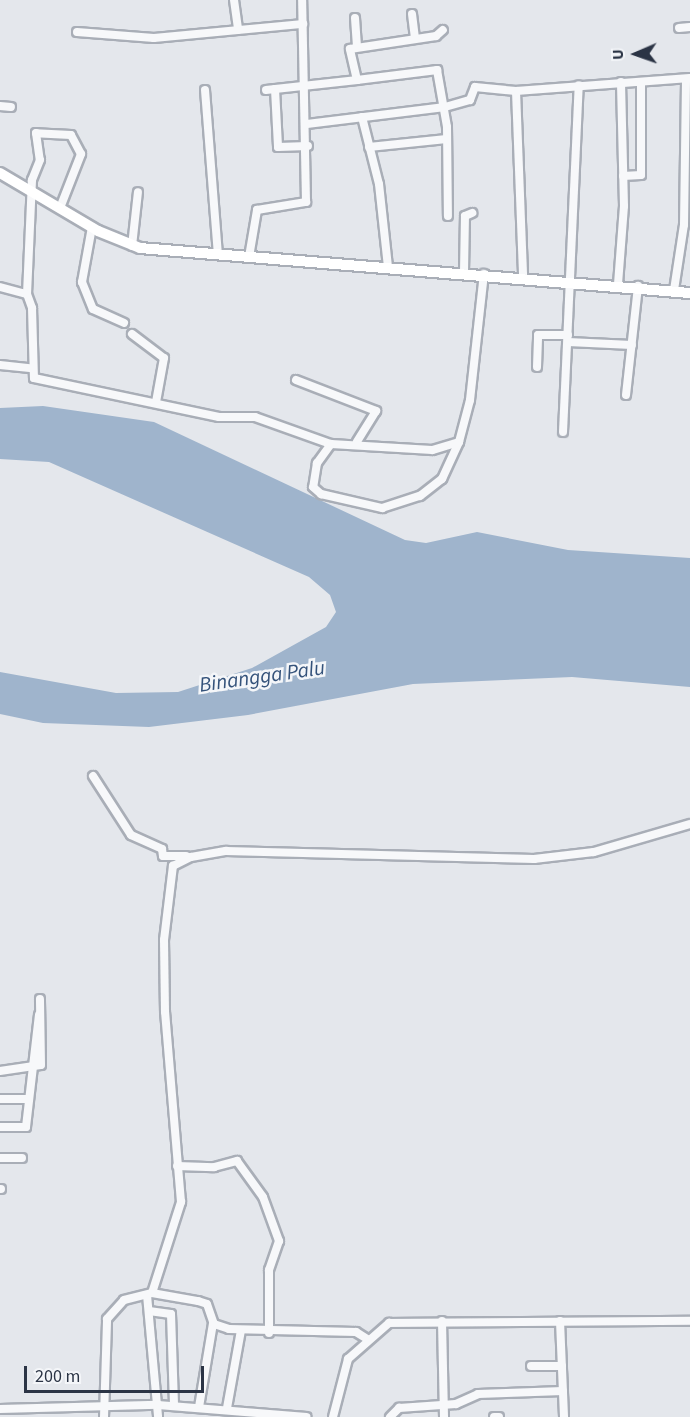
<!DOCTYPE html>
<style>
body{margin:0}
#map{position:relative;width:690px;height:1417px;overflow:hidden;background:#e4e7ec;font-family:"Source Sans 3",sans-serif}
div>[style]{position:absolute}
.water>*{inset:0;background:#9fb4cc}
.roads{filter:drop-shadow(2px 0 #a9aeb7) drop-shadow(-2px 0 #a9aeb7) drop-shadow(0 2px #a9aeb7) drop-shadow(0 -2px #a9aeb7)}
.minor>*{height:8px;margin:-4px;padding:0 4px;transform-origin:4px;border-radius:4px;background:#f7f8fa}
.secondary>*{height:10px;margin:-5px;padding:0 5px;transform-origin:5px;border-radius:5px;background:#fff}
span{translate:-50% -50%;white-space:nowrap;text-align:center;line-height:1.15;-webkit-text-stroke:5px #f4f6f9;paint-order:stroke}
.water-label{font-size:21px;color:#34527a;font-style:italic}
.north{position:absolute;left:606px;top:24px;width:60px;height:60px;-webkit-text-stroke:4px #f4f6f9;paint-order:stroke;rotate:268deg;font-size:16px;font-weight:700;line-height:24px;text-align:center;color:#2b3445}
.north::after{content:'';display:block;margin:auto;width:21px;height:27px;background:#2b3445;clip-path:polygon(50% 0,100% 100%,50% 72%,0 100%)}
.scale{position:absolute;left:24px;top:1366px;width:180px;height:27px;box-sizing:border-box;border:3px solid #2b3445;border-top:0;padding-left:8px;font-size:18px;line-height:21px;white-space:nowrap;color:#2b3445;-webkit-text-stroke:4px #f4f6f9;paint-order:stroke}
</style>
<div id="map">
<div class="water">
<i style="clip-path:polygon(43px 406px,154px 422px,405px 540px,426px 543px,477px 532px,568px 550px,690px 558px,690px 687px,572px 677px,413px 684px,248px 715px,149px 727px,43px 723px,0 714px,0 672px,116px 693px,178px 692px,252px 668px,326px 627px,336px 612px,330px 595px,309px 577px,49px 462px,0 459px,0 408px)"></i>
</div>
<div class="roads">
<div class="minor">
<i style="left:234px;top:0;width:30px;rotate:82deg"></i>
<i style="left:412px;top:14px;width:24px;rotate:83deg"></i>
<i style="left:355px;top:18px;width:28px;rotate:86deg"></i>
<i style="left:679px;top:28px;width:11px;rotate:-5deg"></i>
<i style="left:77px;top:32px;width:77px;rotate:4.5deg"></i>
<i style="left:154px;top:38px;width:150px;rotate:-5.4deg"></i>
<i style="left:357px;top:80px;width:81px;rotate:-7.1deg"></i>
<i style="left:437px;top:70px;width:58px;rotate:80deg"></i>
<i style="left:447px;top:127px;width:89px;rotate:89.4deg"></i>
<i style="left:275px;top:89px;width:58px;rotate:87deg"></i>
<i style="left:278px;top:147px;width:30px;rotate:-2deg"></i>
<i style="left:205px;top:90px;width:165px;rotate:85.5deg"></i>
<i style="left:266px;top:90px;width:92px;rotate:-6.3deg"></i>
<i style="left:357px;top:80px;width:32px;rotate:-103deg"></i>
<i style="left:350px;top:49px;width:87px;rotate:-8.6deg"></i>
<i style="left:436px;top:36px;width:9px;rotate:-41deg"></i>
<i style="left:516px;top:91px;width:186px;rotate:87.8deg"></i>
<i style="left:0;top:106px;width:11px;rotate:5deg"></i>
<i style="left:362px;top:117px;width:69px;rotate:75.8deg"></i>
<i style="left:379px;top:184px;width:83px;rotate:83.8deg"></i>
<i style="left:307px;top:124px;width:139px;rotate:-7deg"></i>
<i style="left:445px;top:107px;width:26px;rotate:-16deg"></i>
<i style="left:470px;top:100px;width:14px;rotate:-69deg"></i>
<i style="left:475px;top:87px;width:41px;rotate:5.6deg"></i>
<i style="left:516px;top:91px;width:174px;rotate:-4.3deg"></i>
<i style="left:369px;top:147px;width:78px;rotate:-5.9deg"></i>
<i style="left:623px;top:176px;width:18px;rotate:-3deg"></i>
<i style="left:641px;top:175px;width:93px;rotate:-90deg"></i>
<i style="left:60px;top:208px;width:58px;rotate:-68.7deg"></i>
<i style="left:81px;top:154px;width:21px;rotate:-118deg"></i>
<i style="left:71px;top:135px;width:35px;rotate:-177deg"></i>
<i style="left:36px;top:133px;width:27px;rotate:82deg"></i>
<i style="left:40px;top:160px;width:22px;rotate:112deg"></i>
<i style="left:32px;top:180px;width:114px;rotate:92.5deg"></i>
<i style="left:27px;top:294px;width:15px;rotate:70deg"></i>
<i style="left:32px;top:308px;width:70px;rotate:88.4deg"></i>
<i style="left:34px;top:378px;width:189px;rotate:11.9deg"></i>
<i style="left:219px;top:417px;width:36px"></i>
<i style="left:255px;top:417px;width:81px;rotate:19.6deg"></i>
<i style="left:92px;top:227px;width:56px;rotate:100.3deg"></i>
<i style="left:82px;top:282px;width:29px;rotate:68deg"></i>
<i style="left:93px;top:309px;width:34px;rotate:24deg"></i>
<i style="left:132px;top:246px;width:54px;rotate:-83.7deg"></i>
<i style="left:249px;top:257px;width:48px;rotate:-80.3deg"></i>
<i style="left:257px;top:210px;width:50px;rotate:-9.3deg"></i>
<i style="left:306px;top:202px;width:202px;rotate:-91.1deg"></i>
<i style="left:464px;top:272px;width:56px;rotate:-89deg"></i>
<i style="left:465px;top:216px;width:8px;rotate:-23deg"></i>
<i style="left:618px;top:284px;width:78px;rotate:-85.6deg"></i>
<i style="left:624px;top:206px;width:124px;rotate:-91.4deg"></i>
<i style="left:0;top:287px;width:28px;rotate:15deg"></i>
<i style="left:674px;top:290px;width:66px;rotate:-81.3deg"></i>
<i style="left:684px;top:225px;width:146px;rotate:-89.2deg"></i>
<i style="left:132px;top:334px;width:40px;rotate:37deg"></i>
<i style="left:164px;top:358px;width:45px;rotate:100.3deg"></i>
<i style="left:568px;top:342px;width:64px;rotate:2.7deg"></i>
<i style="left:0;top:365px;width:30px;rotate:6deg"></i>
<i style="left:537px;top:367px;width:32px;rotate:-88deg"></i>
<i style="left:538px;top:335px;width:30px"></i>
<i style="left:296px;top:380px;width:86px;rotate:21.2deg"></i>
<i style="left:376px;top:411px;width:36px;rotate:122deg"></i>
<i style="left:626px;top:395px;width:110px;rotate:-83.7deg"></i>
<i style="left:563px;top:432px;width:347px;rotate:-87.4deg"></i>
<i style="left:459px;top:442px;width:28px;rotate:163deg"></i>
<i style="left:432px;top:450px;width:101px;rotate:-176.6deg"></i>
<i style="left:331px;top:444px;width:24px;rotate:126deg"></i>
<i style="left:317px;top:463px;width:24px;rotate:99deg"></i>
<i style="left:313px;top:487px;width:11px;rotate:41deg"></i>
<i style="left:321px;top:494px;width:63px;rotate:12.9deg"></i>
<i style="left:382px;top:508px;width:40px;rotate:-18deg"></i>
<i style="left:420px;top:496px;width:28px;rotate:-38deg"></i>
<i style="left:442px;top:479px;width:41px;rotate:-65.3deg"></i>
<i style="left:459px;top:442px;width:43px;rotate:-75.3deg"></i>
<i style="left:470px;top:400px;width:127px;rotate:-83.7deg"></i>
<i style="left:93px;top:776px;width:70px;rotate:57.2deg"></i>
<i style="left:131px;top:835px;width:34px;rotate:24deg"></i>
<i style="left:162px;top:849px;width:7px;rotate:82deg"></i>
<i style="left:163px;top:856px;width:23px"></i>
<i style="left:0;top:1071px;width:41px;rotate:-8.3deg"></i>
<i style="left:41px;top:1065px;width:66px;rotate:-90.9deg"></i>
<i style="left:0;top:1099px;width:28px"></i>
<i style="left:0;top:1127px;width:26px"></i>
<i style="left:26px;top:1127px;width:113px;rotate:-83.4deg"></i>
<i style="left:0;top:1158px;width:22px"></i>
<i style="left:177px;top:1166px;width:37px;rotate:2deg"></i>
<i style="left:214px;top:1167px;width:24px;rotate:-15deg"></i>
<i style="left:237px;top:1161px;width:44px;rotate:54.2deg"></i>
<i style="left:263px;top:1197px;width:47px;rotate:70deg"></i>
<i style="left:279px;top:1241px;width:31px;rotate:109deg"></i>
<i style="left:269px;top:1270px;width:63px;rotate:90deg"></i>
<i style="left:0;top:1189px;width:1px"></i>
<i style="left:152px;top:1293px;width:96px;rotate:-72.3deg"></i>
<i style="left:181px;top:1202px;width:191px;rotate:-94.8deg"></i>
<i style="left:165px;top:1012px;width:72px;rotate:-90.8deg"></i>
<i style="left:164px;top:940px;width:75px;rotate:-83.1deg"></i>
<i style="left:173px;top:866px;width:20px;rotate:-27deg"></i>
<i style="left:191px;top:857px;width:36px;rotate:-10deg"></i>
<i style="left:226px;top:851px;width:308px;rotate:1.5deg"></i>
<i style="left:534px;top:859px;width:60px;rotate:-6.7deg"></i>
<i style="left:594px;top:852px;width:100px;rotate:-16.3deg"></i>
<i style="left:147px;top:1295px;width:122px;rotate:84.8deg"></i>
<i style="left:149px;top:1311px;width:22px;rotate:8deg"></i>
<i style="left:171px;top:1314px;width:92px;rotate:88.1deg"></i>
<i style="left:442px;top:1321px;width:96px;rotate:88.8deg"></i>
<i style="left:560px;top:1321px;width:96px;rotate:87.6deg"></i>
<i style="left:531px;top:1366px;width:31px"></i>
<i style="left:199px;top:1407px;width:85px;rotate:-80.5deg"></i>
<i style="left:227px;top:1408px;width:79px;rotate:-79.8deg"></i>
<i style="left:0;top:1409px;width:158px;rotate:-1.5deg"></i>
<i style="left:158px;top:1405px;width:149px;rotate:4.6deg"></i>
<i style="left:104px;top:1417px;width:98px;rotate:-88.2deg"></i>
<i style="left:107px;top:1319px;width:25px;rotate:-48deg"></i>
<i style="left:124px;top:1300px;width:29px;rotate:-14deg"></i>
<i style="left:152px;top:1293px;width:47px;rotate:9.9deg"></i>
<i style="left:198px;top:1301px;width:9px;rotate:18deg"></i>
<i style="left:207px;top:1304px;width:21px;rotate:71deg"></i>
<i style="left:214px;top:1324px;width:16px;rotate:18deg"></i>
<i style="left:229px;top:1329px;width:127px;rotate:1.4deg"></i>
<i style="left:356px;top:1332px;width:13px;rotate:32deg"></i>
<i style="left:333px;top:1417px;width:60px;rotate:-75.5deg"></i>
<i style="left:348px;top:1359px;width:55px;rotate:-41.3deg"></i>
<i style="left:389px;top:1323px;width:301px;rotate:-0.4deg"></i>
<i style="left:390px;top:1417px;width:13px;rotate:-45deg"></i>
<i style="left:399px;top:1408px;width:57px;rotate:-4deg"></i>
<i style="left:456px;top:1404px;width:24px;rotate:-24deg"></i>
<i style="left:478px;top:1394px;width:85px;rotate:-2deg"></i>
<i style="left:494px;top:1417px;width:5px"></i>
</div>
<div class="secondary">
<i style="left:0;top:173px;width:114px;rotate:30.6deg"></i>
<i style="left:98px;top:231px;width:45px;rotate:22deg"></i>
<i style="left:140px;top:248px;width:552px;rotate:4.68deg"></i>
</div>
</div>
<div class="water-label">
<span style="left:262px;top:676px;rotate:-8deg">Binangga Palu</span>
</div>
<div class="north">U</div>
<div class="scale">200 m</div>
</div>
